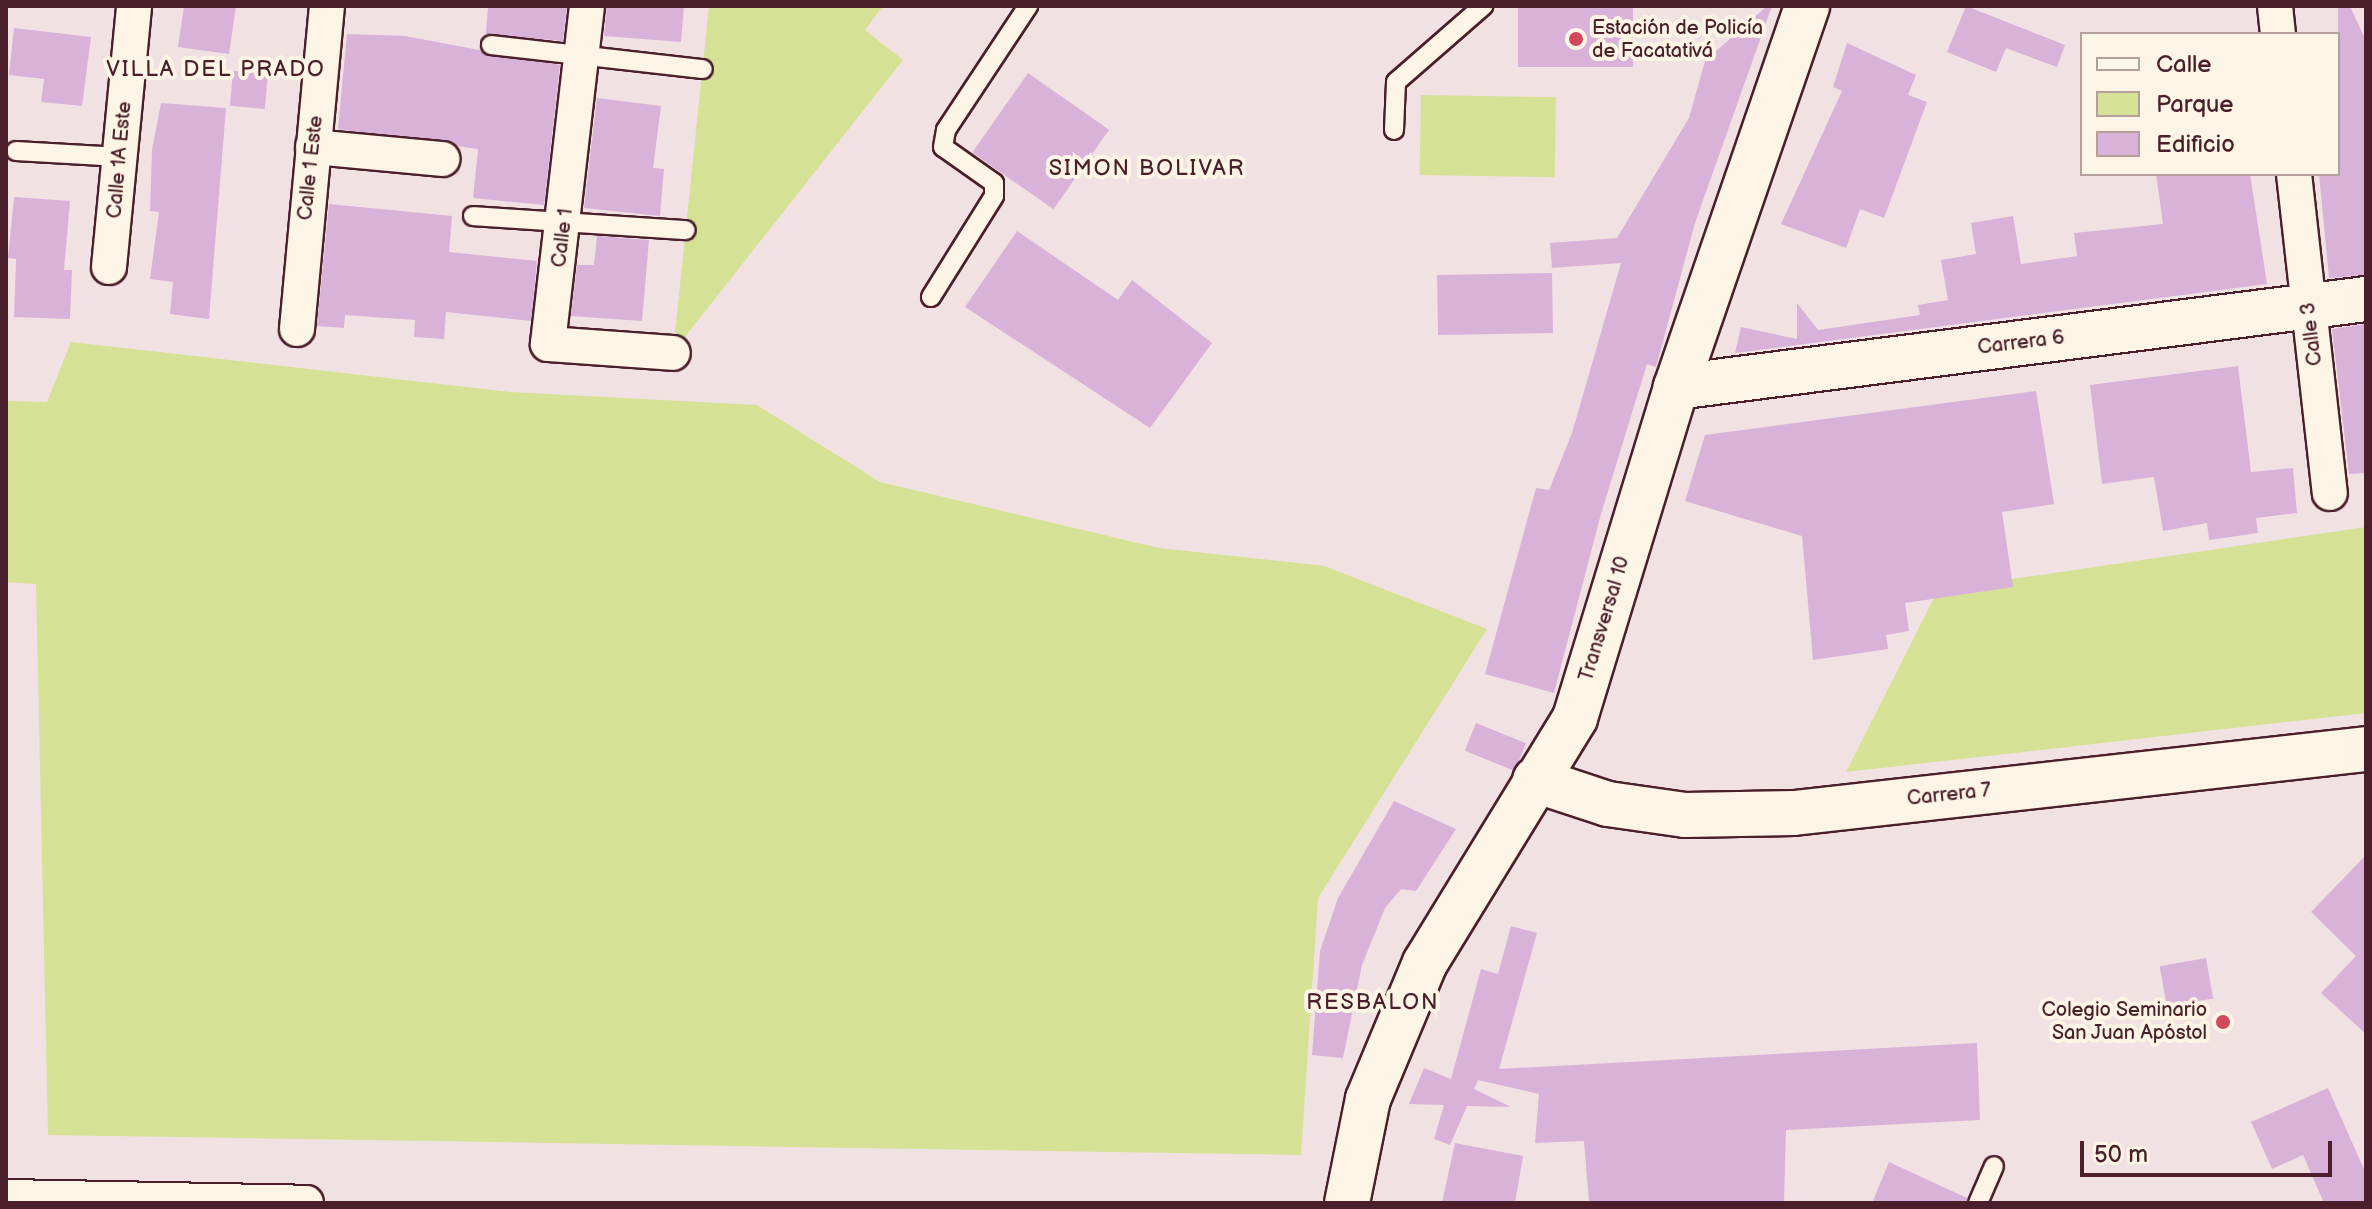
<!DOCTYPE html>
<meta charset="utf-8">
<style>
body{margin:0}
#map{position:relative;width:2372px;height:1209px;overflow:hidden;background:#f2e1e2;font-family:"Balsamiq Sans",sans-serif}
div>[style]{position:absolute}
.green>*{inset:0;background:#d5e194;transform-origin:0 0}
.building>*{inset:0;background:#d9b2da;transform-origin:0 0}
.roads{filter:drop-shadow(2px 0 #4a1f2b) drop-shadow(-2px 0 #4a1f2b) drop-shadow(0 2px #4a1f2b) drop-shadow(0 -2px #4a1f2b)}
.lane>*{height:18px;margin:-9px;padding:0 9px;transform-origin:9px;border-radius:9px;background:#fcf5e5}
.street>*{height:34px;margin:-17px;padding:0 17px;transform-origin:17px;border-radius:17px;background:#fcf5e5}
.secondary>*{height:44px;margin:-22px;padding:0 22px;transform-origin:22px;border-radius:22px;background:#fcf5e5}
.dots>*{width:22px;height:22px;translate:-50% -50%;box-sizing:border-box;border:4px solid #fcf5e5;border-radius:50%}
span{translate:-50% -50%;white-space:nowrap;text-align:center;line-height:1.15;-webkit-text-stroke:8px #fcf5e5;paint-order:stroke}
.poi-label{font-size:20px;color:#4a1f2b}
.left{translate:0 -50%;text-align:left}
.right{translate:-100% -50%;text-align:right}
.street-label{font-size:20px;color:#4a1f2b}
.neighbourhood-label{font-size:22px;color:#4a1f2b;letter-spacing:2px}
.frame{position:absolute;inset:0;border:8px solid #4a1f2b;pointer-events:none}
.legend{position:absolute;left:2080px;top:32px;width:260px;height:144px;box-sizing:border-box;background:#fcf5e5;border:2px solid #b59f9b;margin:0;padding:10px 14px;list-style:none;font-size:24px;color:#4a1f2b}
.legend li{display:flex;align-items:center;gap:16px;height:40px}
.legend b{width:40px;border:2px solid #b59f9b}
.scale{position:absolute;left:2080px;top:1141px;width:252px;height:36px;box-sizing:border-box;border:4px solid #4a1f2b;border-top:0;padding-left:10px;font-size:24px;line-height:28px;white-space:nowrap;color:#4a1f2b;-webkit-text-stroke:6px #fcf5e5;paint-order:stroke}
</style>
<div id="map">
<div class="green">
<i style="clip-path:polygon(709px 6px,883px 6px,865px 30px,903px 60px,673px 352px)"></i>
<i style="left:1421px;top:95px;width:135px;height:80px;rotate:1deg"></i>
<i style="clip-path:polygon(71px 342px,510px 392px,757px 405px,880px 482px,1159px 548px,1324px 566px,1487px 629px,1318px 898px,1301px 1155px,48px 1135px,36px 584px,6px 582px,6px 401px,47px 402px)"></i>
<i style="clip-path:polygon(2366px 527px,2366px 713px,1846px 772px,1938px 590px)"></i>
</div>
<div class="building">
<i style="clip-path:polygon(184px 6px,236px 6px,229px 54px,178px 47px)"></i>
<i style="clip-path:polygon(488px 6px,567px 6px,563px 41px,486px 34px)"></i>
<i style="clip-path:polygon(607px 6px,684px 6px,681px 42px,604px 36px)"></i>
<i style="left:1518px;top:6px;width:115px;height:61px"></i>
<i style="clip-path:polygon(1767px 6px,1772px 6px,1695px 223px,1656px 367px,1647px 364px,1601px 514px,1554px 693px,1485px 674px,1536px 488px,1549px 490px,1572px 433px,1621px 263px,1552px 268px,1550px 243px,1617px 238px,1689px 118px,1705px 61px)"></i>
<i style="clip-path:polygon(1966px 6px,2065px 45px,2057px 67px,2006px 48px,1996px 72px,1947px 52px)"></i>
<i style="clip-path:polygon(2338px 6px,2350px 6px,2366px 41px,2366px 275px,2329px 278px,2319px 174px,2338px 174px)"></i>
<i style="clip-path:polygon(14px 28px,91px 37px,82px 106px,41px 102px,44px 79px,9px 75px)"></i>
<i style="clip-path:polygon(347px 34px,405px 36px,560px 65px,544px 205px,473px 198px,478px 149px,338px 129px)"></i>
<i style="clip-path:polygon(1847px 43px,1916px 75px,1908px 95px,1927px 102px,1884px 218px,1860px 209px,1846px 248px,1781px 224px,1842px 91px,1833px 87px)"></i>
<i style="left:233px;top:71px;width:35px;height:35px;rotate:5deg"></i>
<i style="left:1028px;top:73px;width:99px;height:97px;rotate:35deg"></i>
<i style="clip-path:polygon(597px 98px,661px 106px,653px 168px,664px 169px,660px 216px,584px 208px)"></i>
<i style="clip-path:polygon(161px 103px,226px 108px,209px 319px,170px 314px,173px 282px,150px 279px,159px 212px,150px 211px,152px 150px)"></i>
<i style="clip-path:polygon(2156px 174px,2250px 174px,2267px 284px,1735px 353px,1741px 327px,1797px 339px,1797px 303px,1818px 330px,1920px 315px,1918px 305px,1948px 300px,1941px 260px,1976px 254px,1971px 223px,2013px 216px,2021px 264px,2077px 256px,2074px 233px,2163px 224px)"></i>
<i style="clip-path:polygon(14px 197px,70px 201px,64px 270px,72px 270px,70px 319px,14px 317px,16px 259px,8px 258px)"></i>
<i style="clip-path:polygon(329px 204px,452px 216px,449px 252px,537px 261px,531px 321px,446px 312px,444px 339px,414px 337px,415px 320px,345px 315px,344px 328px,317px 326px)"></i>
<i style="clip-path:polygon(1017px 231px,1118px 300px,1132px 280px,1212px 343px,1150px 428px,965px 307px)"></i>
<i style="clip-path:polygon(597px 236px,649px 240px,642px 321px,571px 316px,577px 265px,594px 265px)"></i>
<i style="left:1552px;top:273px;width:60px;height:115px;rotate:89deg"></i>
<i style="clip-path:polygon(2366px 324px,2366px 473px,2349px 474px,2332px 329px)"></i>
<i style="clip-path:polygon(2238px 366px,2251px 472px,2293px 468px,2297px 513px,2256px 518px,2258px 533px,2209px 540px,2207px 523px,2163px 531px,2154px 477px,2102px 484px,2090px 385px)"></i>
<i style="clip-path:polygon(2036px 391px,2054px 504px,2002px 512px,2013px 587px,1905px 603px,1909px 631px,1886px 635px,1888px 649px,1813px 660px,1802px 536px,1685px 501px,1705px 435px)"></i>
<i style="left:1476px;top:723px;width:54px;height:30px;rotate:22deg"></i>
<i style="clip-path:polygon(1394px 801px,1456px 829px,1416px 891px,1401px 889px,1385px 908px,1362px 965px,1343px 1058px,1312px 1055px,1320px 951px,1338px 898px)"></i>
<i style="clip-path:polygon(2366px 855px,2366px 1034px,2321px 993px,2356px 956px,2311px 912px)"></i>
<i style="clip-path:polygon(1511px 926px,1537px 933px,1499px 1069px,1977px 1043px,1980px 1120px,1786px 1130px,1784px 1203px,1589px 1203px,1584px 1141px,1535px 1143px,1539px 1094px,1478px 1080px,1474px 1089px,1511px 1107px,1467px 1106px,1450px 1145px,1434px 1139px,1444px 1105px,1409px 1104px,1424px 1068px,1451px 1079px,1481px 969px,1498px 974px)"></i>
<i style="left:2206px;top:958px;width:41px;height:47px;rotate:80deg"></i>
<i style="clip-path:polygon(2328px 1088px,2366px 1174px,2366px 1203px,2324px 1203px,2303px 1155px,2272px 1169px,2251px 1122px)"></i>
<i style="clip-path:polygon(1455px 1143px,1523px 1156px,1515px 1203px,1442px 1203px)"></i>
<i style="clip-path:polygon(1889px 1162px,1967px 1198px,1966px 1203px,1872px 1203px)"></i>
</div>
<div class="roads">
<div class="lane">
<i style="left:491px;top:45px;width:213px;rotate:6.5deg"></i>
<i style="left:1394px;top:130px;width:48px;rotate:-87.6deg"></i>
<i style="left:1396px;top:82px;width:116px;rotate:-41.1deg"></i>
<i style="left:16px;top:151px;width:104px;rotate:3.3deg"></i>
<i style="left:473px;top:216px;width:213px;rotate:3.8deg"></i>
<i style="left:931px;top:297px;width:119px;rotate:-58deg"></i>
<i style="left:994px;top:196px;width:13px;rotate:-90deg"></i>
<i style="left:994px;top:183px;width:62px;rotate:-144.8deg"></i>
<i style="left:943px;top:147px;width:17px;rotate:-80deg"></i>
<i style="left:946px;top:130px;width:149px;rotate:-56.5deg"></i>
<i style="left:1978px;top:1203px;width:40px;rotate:-66.6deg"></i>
</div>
<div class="street">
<i style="left:587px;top:6px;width:340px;rotate:96.6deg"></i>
<i style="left:548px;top:344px;width:125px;rotate:4.1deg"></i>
<i style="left:2275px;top:6px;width:28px;rotate:84deg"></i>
<i style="left:313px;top:147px;width:130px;rotate:5.3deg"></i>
<i style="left:2294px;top:174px;width:321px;rotate:83.6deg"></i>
<i style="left:109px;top:267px;width:262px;rotate:-84.5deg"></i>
<i style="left:297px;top:329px;width:324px;rotate:-84.7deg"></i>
<i style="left:6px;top:1197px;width:300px;rotate:1.1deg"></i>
</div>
<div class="secondary">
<i style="left:1676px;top:387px;width:696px;rotate:-7.27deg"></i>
<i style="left:1535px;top:780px;width:77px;rotate:18.2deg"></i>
<i style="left:1608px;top:804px;width:78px;rotate:8.1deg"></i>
<i style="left:1685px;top:815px;width:109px;rotate:-1.1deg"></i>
<i style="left:1794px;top:813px;width:576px;rotate:-6.38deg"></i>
<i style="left:1347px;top:1203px;width:106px;rotate:-78.6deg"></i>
<i style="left:1368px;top:1099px;width:147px;rotate:-67.3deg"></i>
<i style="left:1425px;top:963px;width:287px;rotate:-58.5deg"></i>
<i style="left:1575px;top:718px;width:346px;rotate:-73deg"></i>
<i style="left:1676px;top:387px;width:403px;rotate:-71deg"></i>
</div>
</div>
<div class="dots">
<i style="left:1576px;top:39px;background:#d1495b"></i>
<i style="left:2223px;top:1022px;background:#d1495b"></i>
</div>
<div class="poi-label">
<span class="left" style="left:1592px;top:40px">Estación de Policía<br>de Facatativá</span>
<span class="right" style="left:2207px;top:1022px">Colegio Seminario<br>San Juan Apóstol</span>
</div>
<div class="street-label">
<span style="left:120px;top:160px;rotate:-85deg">Calle 1A Este</span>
<span style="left:311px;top:168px;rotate:-84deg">Calle 1 Este</span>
<span style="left:563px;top:238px;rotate:-83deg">Calle 1</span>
<span style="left:2312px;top:334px;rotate:-97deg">Calle 3</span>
<span style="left:2021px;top:343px;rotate:-7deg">Carrera 6</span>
<span style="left:1605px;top:619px;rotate:-73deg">Transversal 10</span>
<span style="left:1949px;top:795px;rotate:-6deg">Carrera 7</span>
</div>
<div class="neighbourhood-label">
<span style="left:216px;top:70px">VILLA DEL PRADO</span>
<span style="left:1147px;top:169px">SIMON BOLIVAR</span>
<span style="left:1373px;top:1003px">RESBALON</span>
</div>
<div class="frame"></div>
<ul class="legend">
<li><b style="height:10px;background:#fcf5e5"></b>Calle</li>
<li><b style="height:22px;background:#d5e194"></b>Parque</li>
<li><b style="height:22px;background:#d9b2da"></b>Edificio</li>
</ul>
<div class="scale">50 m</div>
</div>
